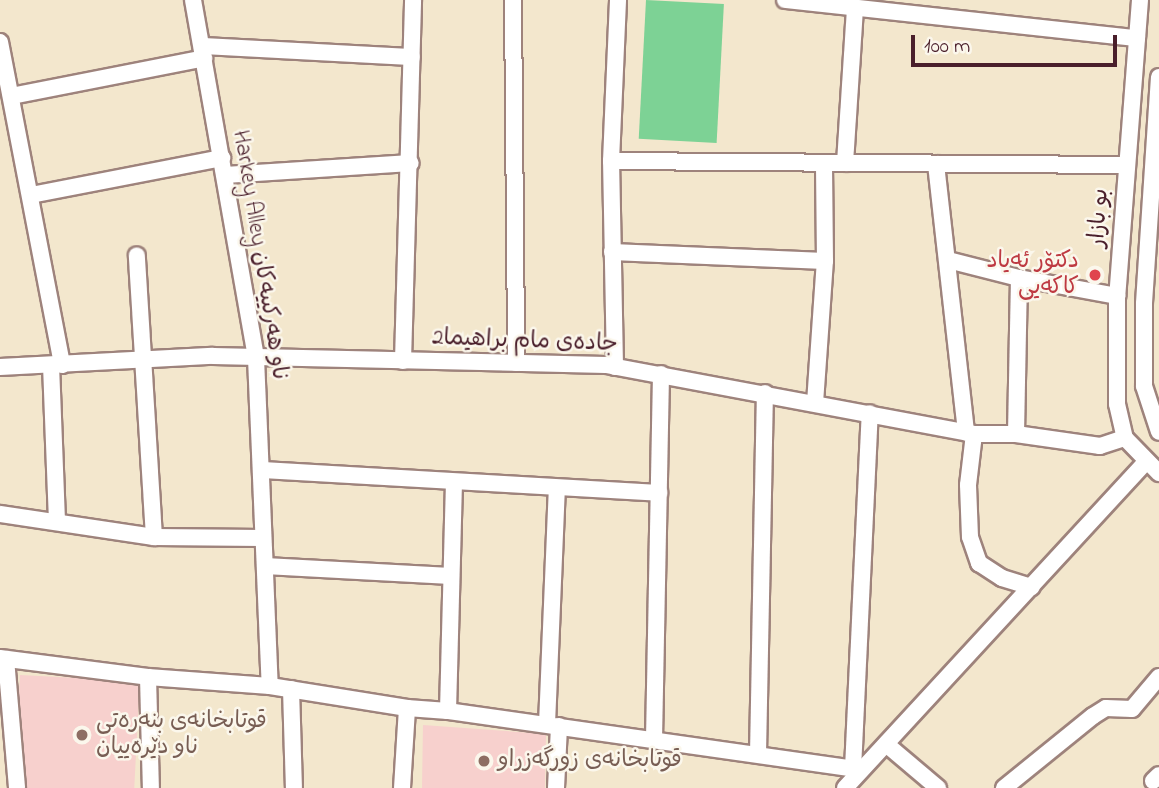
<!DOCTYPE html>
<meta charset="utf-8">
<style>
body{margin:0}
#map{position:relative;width:1159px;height:788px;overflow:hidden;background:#f3e7cd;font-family:"Indie Flower","Playpen Sans Arabic",sans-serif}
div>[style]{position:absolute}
.built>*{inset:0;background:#f7d0cd;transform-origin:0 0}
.green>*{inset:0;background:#7dd295;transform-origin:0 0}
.roads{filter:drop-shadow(2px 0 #9e837c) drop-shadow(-2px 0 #9e837c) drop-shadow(0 2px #9e837c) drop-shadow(0 -2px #9e837c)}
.minor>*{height:16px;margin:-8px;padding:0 8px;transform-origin:8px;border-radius:8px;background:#fff}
.dots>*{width:19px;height:19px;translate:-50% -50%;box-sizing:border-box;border:4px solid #fbf7ec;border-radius:50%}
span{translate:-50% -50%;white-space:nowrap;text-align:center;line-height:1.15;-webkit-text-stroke:5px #fbf7ec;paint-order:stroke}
.street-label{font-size:23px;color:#4a1f2b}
.health-label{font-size:23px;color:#be3a42}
.right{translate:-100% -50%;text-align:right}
.education-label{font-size:23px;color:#785e54}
.left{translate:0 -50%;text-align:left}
.scale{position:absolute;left:911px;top:35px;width:206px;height:32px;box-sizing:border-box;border:4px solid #4a1f2b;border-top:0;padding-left:9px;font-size:21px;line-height:24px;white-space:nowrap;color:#4a1f2b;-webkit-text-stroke:5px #fbf7ec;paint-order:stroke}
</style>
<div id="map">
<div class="built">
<i style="left:20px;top:675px;width:120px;height:113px;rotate:3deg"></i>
<i style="clip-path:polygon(423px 725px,546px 734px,545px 788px,422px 788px)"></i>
</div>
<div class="green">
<i style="left:646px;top:0;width:78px;height:139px;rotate:3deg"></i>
</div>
<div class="roads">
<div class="minor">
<i style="left:193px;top:0;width:364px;rotate:80deg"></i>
<i style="left:256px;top:358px;width:328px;rotate:87.6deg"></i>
<i style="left:513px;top:0;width:363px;rotate:89.5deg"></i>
<i style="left:785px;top:0;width:354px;rotate:6.2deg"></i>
<i style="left:1140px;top:0;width:297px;rotate:94.4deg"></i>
<i style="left:1117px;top:296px;width:108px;rotate:90deg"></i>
<i style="left:1117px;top:404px;width:35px;rotate:77deg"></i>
<i style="left:1125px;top:438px;width:49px;rotate:45.8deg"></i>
<i style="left:0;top:42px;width:329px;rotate:79.1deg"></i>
<i style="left:202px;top:46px;width:210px;rotate:3deg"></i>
<i style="left:1159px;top:77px;width:227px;rotate:93.8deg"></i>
<i style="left:1144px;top:304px;width:82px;rotate:90deg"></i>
<i style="left:1144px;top:386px;width:48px;rotate:71.9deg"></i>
<i style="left:11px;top:96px;width:197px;rotate:-11.1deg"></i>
<i style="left:611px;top:161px;width:515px;rotate:0.45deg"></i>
<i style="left:845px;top:163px;width:155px;rotate:-86.3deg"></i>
<i style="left:936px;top:164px;width:270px;rotate:83.6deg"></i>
<i style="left:225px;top:175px;width:186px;rotate:-3.7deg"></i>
<i style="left:31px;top:195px;width:195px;rotate:-11deg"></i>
<i style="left:612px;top:252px;width:213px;rotate:2.4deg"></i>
<i style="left:948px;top:260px;width:73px;rotate:14.2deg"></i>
<i style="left:1019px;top:278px;width:100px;rotate:10.4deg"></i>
<i style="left:403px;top:361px;width:361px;rotate:-88.4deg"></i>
<i style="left:51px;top:365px;width:157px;rotate:87.8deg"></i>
<i style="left:0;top:367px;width:213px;rotate:-3deg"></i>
<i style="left:213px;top:356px;width:393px;rotate:1.3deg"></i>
<i style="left:606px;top:365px;width:374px;rotate:10.6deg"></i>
<i style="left:974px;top:434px;width:42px"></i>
<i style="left:1016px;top:434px;width:85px;rotate:8.1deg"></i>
<i style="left:1100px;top:446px;width:26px;rotate:-18deg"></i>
<i style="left:615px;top:367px;width:206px;rotate:-91.1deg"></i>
<i style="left:611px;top:161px;width:161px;rotate:-87.5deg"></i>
<i style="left:815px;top:403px;width:142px;rotate:-86deg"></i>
<i style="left:825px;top:261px;width:98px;rotate:-90.6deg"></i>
<i style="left:974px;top:434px;width:51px;rotate:96.7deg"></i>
<i style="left:968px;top:485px;width:52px;rotate:87.8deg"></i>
<i style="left:970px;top:537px;width:28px;rotate:71deg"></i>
<i style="left:979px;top:563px;width:27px;rotate:33deg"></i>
<i style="left:1002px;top:578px;width:31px;rotate:17deg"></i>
<i style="left:1016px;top:434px;width:156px;rotate:-88.9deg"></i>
<i style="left:262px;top:470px;width:398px;rotate:3.3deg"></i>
<i style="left:0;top:514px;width:156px;rotate:8.5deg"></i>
<i style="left:154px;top:537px;width:282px;rotate:-93.5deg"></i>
<i style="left:154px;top:537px;width:109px;rotate:0.5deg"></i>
<i style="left:265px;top:566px;width:186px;rotate:3.1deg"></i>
<i style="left:0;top:658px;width:149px;rotate:7.3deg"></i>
<i style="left:148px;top:677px;width:122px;rotate:4.2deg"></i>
<i style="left:270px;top:686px;width:139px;rotate:9.1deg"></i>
<i style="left:407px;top:708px;width:41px;rotate:4.2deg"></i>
<i style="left:448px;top:711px;width:417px;rotate:8.1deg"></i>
<i style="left:6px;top:659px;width:129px;rotate:85.1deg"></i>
<i style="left:148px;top:677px;width:111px;rotate:88.5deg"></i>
<i style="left:291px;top:689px;width:99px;rotate:88.3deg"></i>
<i style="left:448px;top:711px;width:229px;rotate:-88.5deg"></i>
<i style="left:547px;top:724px;width:236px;rotate:-87.6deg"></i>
<i style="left:654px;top:739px;width:365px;rotate:-88.9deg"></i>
<i style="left:886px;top:744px;width:68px;rotate:40.2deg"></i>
<i style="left:758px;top:754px;width:361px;rotate:-88.9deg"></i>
<i style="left:853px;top:769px;width:356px;rotate:-87.3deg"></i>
<i style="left:1153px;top:781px;width:8px;rotate:-45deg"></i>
<i style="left:402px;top:788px;width:80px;rotate:-86.4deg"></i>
<i style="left:556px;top:788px;width:62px;rotate:-87.2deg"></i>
<i style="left:845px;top:788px;width:442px;rotate:-47.3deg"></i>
<i style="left:1004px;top:788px;width:114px;rotate:-39deg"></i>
<i style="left:1093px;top:716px;width:15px;rotate:-32deg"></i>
<i style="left:1106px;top:708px;width:26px;rotate:2deg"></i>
<i style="left:1132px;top:709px;width:42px;rotate:-49.8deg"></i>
</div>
</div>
<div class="dots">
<i style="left:1095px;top:275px;background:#e0444e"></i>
<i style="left:82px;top:735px;background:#8d6e63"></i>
<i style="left:484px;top:761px;background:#8d6e63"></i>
</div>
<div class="street-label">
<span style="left:1100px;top:218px;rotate:-86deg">بو بازار</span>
<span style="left:259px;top:255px;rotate:81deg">Harkey Alley ناو هەركييەكان</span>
<span style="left:525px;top:342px;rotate:2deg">جادەی مام براهیما2</span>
</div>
<div class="health-label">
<span class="right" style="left:1079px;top:275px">دکتۆر ئەیاد<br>کاکەیی</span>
</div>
<div class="education-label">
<span class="left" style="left:96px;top:735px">قوتابخانەى بنەرەتى<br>ناو دێرەييان</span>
<span class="left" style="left:498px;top:761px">قوتابخانەی زورگەزراو</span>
</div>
<div class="scale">100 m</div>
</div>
